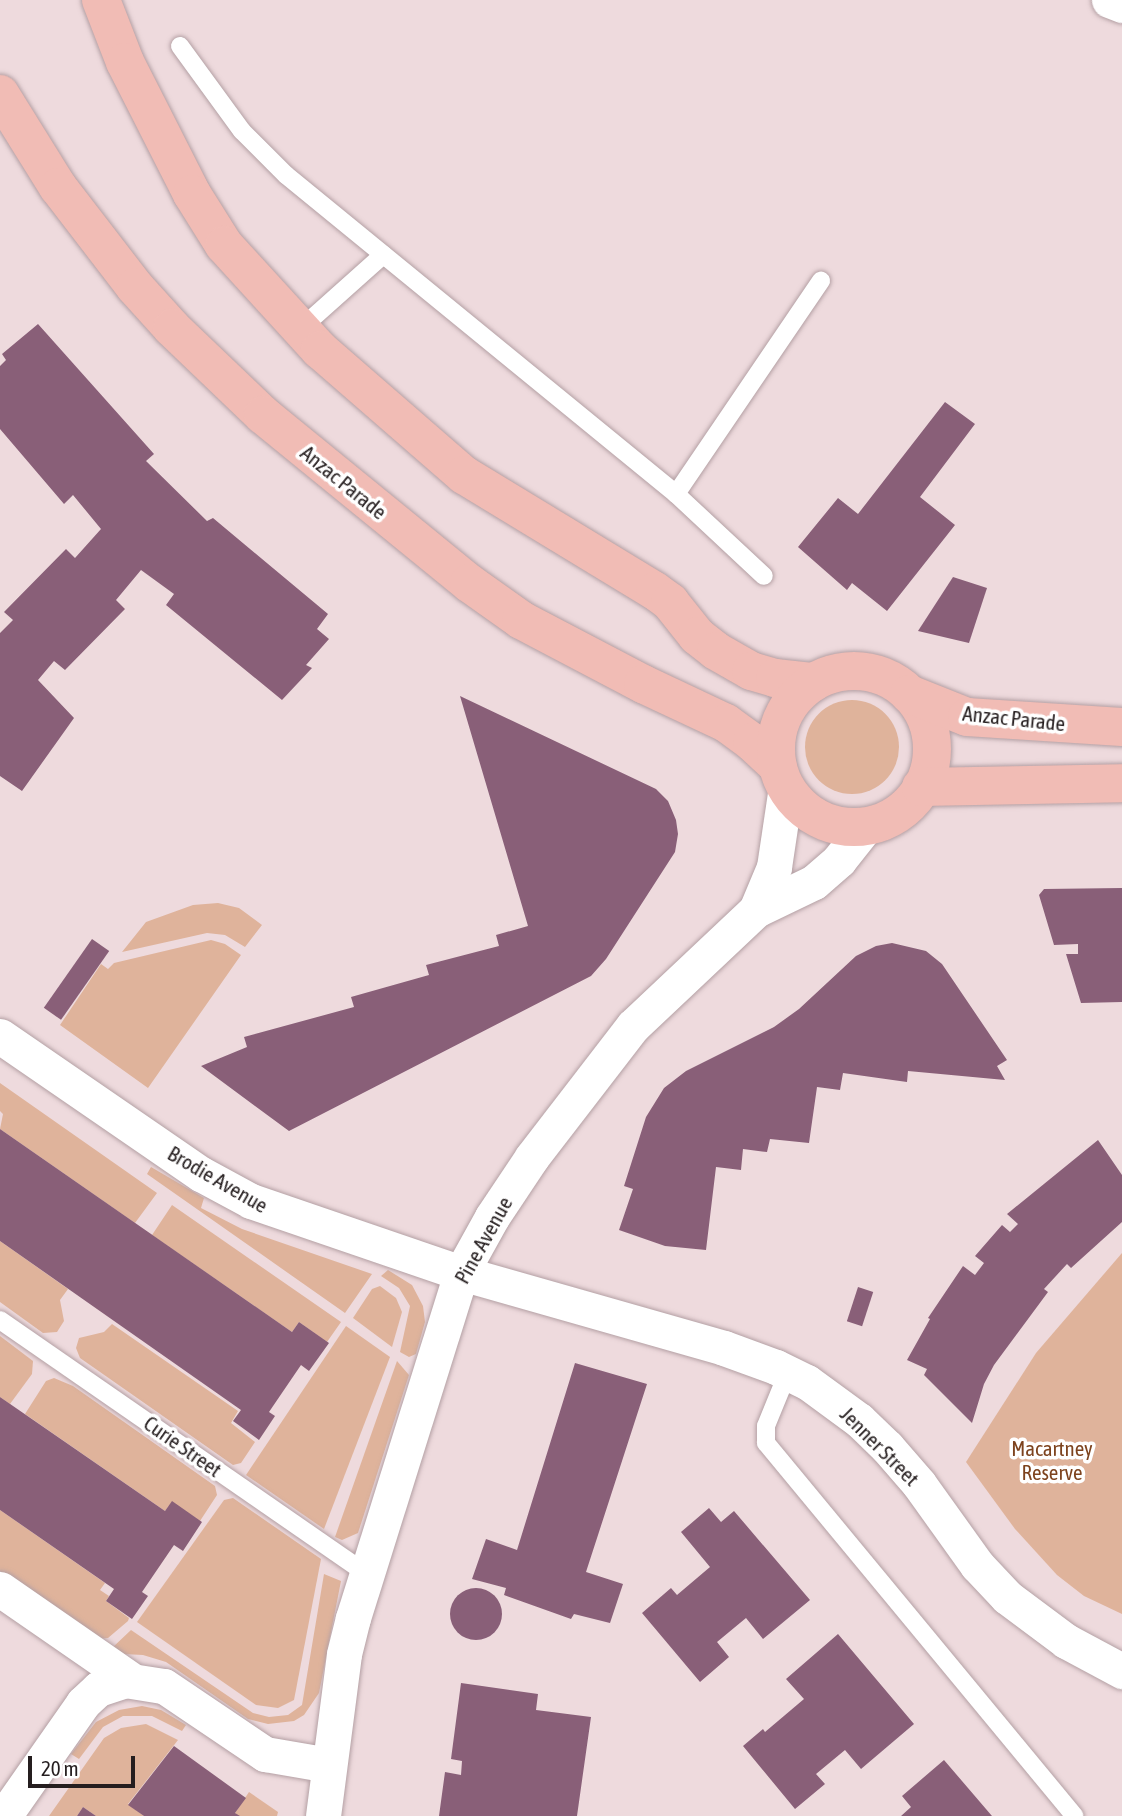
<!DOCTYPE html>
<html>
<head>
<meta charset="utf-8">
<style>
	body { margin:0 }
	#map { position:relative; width:1122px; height:1816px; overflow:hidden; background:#eedadd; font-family:"Asap Condensed",sans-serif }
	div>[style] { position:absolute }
	.green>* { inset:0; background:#dfb39b }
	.round { border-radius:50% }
	.building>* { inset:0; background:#895f78; transform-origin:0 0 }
	.roads { filter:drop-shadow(0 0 2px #b4a0a4) drop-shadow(0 0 2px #b4a0a4) }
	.service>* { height:18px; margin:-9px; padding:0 9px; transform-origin:9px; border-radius:9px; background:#fff }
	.minor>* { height:35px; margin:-17.5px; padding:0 17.5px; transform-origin:17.5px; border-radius:17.5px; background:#fff }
	.primary>* { height:38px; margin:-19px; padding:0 19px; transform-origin:19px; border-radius:19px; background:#f1bcb5 }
	.primary>.ring { margin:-19px; padding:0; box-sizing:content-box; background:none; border:38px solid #f1bcb5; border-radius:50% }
	span { translate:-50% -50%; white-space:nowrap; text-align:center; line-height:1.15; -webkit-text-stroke:7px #fff; paint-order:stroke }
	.street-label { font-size:21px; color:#251e1f }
	.park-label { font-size:21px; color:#7d431e }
	.scale { position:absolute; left:28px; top:1756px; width:107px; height:32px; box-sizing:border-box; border:4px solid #251e1f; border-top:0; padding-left:9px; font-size:21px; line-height:24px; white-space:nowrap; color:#251e1f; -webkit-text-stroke:5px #fff; paint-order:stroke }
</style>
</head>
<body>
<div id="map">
	<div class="green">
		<i class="round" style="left:805px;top:700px;width:94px;height:94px"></i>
		<i style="clip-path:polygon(218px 903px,239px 908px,262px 925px,245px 947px,225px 935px,207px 933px,122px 952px,146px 922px,193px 905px)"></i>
		<i style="clip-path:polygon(211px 940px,225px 944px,241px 955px,148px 1088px,60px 1025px,101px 964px,108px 969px,114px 963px)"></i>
		<i style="clip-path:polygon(0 1083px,157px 1193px,135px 1223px,0 1129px,3px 1114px,0 1111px)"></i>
		<i style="clip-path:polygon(151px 1167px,204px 1198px,201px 1208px,242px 1229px,372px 1274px,345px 1313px,147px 1174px)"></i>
		<i style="clip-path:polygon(172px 1205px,341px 1322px,327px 1342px,299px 1322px,292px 1332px,152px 1235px)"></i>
		<i style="clip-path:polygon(0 1241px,68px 1289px,60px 1300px,64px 1321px,57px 1332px,43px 1333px,0 1302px)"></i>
		<i style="clip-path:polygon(1122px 1253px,1122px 1614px,1084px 1596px,1057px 1575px,1015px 1529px,966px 1462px,1036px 1353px)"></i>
		<i style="clip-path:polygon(388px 1270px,412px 1285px,423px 1306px,425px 1322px,416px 1354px,409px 1357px,400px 1352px,410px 1306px,399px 1288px,381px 1276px)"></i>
		<i style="clip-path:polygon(380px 1286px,396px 1298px,402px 1312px,392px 1347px,353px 1318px,372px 1289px)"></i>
		<i style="clip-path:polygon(112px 1324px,238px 1411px,231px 1423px,255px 1442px,241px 1463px,233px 1465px,80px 1358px,76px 1348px,79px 1338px,104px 1332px)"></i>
		<i style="clip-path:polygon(346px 1326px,390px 1357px,324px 1529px,246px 1475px)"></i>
		<i style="clip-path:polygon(0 1336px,33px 1361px,32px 1374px,10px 1404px,0 1397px)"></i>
		<i style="clip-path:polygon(397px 1361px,409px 1375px,358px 1533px,342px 1540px,335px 1537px)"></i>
		<i style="clip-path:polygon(54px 1378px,73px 1386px,215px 1486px,217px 1495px,200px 1521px,172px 1502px,165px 1511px,25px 1414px,46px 1381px)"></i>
		<i style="clip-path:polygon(233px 1498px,321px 1559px,294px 1700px,278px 1708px,256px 1705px,137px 1622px,224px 1500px)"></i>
		<i style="clip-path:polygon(0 1510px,105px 1583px,100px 1590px,109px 1596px,106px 1601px,129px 1618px,128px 1621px,108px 1638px,97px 1639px,0 1571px)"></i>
		<i style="clip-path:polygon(324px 1574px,341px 1581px,319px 1693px,304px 1715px,294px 1721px,268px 1724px,248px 1719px,166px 1662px,143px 1655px,123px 1654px,112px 1648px,131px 1630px,253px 1713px,269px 1717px,288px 1715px,302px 1705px)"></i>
		<i style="clip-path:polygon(142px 1706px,161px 1710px,186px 1725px,182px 1731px,152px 1716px,123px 1716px,103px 1727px,79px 1759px,71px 1754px,96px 1722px,119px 1710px)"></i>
		<i style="clip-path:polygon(146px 1724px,178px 1740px,128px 1804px,144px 1816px,96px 1816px,83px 1807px,77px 1816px,49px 1816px,104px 1738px,121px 1728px)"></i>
		<i style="clip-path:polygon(249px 1792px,278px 1812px,277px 1816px,238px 1816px,235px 1813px)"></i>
	</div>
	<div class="building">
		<i style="clip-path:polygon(38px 324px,154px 454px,146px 461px,207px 521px,213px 518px,328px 614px,317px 629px,329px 639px,306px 665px,312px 668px,282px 700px,166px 605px,174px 594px,141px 570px,116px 600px,125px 609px,65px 670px,54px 661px,38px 680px,74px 718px,22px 791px,0 776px,0 633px,13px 620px,4px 612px,66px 549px,75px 558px,101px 529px,73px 495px,64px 504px,0 429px,0 366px,6px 360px,2px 354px)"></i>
		<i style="clip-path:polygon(945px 402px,975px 424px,920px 497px,955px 525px,887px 611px,852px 583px,847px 590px,798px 547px,838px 498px,858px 514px)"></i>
		<i style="clip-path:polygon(953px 577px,987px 588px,969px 643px,918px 631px)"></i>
		<i style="clip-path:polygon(460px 696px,656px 789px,668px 801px,676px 820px,678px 834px,675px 852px,606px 959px,591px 976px,289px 1131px,201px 1066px,247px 1047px,244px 1037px,354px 1007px,351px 997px,429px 975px,426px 965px,499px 946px,496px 935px,528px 926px)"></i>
		<i style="clip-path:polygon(1122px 888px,1122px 1002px,1081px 1003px,1066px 954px,1078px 954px,1078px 944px,1054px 945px,1039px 895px,1044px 889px)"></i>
		<i style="left:92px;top:939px;width:21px;height:84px;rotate:35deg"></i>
		<i style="clip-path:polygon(892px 943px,926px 951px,942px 964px,1007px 1060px,997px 1066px,1005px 1080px,908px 1071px,907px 1082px,843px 1073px,840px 1090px,817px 1087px,809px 1143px,770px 1139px,767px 1152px,743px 1149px,741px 1170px,716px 1167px,706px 1250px,665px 1246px,619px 1230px,633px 1189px,624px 1186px,646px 1117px,664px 1088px,686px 1071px,774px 1027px,799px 1009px,856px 956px,876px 946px)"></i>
		<i style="clip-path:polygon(0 1129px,292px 1332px,299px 1322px,329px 1343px,309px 1371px,301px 1365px,269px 1412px,275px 1416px,259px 1440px,233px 1421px,241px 1410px,0 1241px)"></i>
		<i style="clip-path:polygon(1098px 1140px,1122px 1175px,1122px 1222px,1071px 1268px,1067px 1264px,1044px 1289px,1048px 1292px,994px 1365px,984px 1384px,972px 1423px,924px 1375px,927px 1369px,907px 1360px,930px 1319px,928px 1318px,963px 1266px,975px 1275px,984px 1263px,975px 1256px,1002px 1225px,1010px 1232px,1018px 1224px,1007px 1214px)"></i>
		<i style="left:858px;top:1287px;width:16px;height:36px;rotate:18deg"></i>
		<i style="clip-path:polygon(575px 1363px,647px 1384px,586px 1572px,623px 1584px,610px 1623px,574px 1614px,571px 1619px,504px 1595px,506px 1588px,472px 1579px,486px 1539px,517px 1550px)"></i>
		<i style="clip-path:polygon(0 1397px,165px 1511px,172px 1501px,202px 1522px,183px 1551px,174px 1545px,142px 1592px,148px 1596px,132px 1619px,106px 1601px,114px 1589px,0 1510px)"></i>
		<i style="clip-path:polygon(709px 1508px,721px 1522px,734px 1511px,810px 1600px,763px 1639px,746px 1618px,717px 1642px,729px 1657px,700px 1682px,642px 1613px,671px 1588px,677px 1595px,710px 1567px,681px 1532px)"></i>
		<i class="round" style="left:450px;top:1588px;width:52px;height:52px"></i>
		<i style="clip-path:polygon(838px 1634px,914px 1724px,861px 1769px,845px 1750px,816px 1774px,825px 1784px,795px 1809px,743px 1746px,763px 1729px,765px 1732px,804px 1699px,786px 1679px)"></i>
		<i style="clip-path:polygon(461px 1683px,538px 1694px,536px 1710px,591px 1717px,577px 1816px,439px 1816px,445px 1772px,461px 1775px,462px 1761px,451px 1759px)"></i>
		<i style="clip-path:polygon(174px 1746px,246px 1798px,235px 1813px,240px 1816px,144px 1816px,128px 1805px)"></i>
		<i style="clip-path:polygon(944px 1760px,992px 1816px,901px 1816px,911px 1807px,902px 1796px)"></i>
		<i style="clip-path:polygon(83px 1807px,96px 1816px,77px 1816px)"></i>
	</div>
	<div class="roads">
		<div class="service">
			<i style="left:180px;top:46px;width:105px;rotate:53.9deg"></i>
			<i style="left:242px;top:131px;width:62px;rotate:45deg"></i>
			<i style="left:286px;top:175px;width:504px;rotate:39.28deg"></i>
			<i style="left:676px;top:494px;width:120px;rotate:43deg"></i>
			<i style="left:299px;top:330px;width:113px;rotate:-41.8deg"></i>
			<i style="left:676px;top:494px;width:258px;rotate:-55.8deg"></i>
			<i style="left:0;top:1320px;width:445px;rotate:34.7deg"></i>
			<i style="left:788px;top:1372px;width:58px;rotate:112.2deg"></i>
			<i style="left:766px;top:1426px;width:17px;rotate:90deg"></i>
			<i style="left:766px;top:1443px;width:484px;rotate:50.4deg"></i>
		</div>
		<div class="minor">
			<i style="left:1109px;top:0;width:14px;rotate:21deg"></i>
			<i style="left:756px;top:910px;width:64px;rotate:-25.8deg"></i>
			<i style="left:814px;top:882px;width:33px;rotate:-41deg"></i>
			<i style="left:839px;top:860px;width:43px;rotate:-51.5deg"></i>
			<i style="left:0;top:1036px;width:244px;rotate:34.5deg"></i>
			<i style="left:201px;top:1174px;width:57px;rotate:28.4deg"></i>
			<i style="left:251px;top:1201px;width:222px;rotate:18.9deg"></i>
			<i style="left:461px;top:1273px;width:273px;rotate:15.9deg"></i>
			<i style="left:724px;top:1348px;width:55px;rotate:20.1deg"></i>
			<i style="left:776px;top:1367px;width:34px;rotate:26deg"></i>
			<i style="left:807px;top:1382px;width:64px;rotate:36.2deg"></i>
			<i style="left:859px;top:1420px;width:39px;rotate:44deg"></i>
			<i style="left:887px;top:1447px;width:49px;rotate:49.1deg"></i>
			<i style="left:919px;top:1484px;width:100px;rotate:54.4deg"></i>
			<i style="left:977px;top:1565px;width:44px;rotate:46.8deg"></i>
			<i style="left:1007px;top:1597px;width:74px;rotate:36.7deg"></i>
			<i style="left:1066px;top:1641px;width:64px;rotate:28.2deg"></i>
			<i style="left:0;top:1589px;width:158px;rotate:34.7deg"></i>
			<i style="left:4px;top:1816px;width:138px;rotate:-55deg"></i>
			<i style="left:83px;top:1703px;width:21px;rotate:-43deg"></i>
			<i style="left:98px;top:1689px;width:28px;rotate:-18deg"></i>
			<i style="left:125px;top:1680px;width:39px;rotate:9deg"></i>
			<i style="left:164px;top:1686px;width:122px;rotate:34deg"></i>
			<i style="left:265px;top:1754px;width:65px;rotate:9.8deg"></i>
			<i style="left:323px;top:1816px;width:163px;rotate:-82.6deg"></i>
			<i style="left:344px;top:1654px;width:37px;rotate:-76deg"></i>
			<i style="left:353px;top:1618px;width:362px;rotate:-72.6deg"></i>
			<i style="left:461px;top:1273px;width:64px;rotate:-61deg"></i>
			<i style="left:492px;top:1217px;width:72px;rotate:-56.3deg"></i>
			<i style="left:532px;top:1157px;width:165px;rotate:-52.4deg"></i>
			<i style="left:633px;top:1026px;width:169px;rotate:-43.3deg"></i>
			<i style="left:756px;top:910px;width:47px;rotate:-67.3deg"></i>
			<i style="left:774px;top:867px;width:81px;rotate:-81.5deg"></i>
		</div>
		<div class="primary">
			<i style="left:101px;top:0;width:66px;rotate:68.8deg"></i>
			<i style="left:125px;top:62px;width:148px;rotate:63.1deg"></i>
			<i style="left:192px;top:194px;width:60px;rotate:57.9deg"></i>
			<i style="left:224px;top:245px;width:142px;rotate:47.6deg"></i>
			<i style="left:320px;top:350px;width:191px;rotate:41deg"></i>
			<i style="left:464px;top:475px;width:223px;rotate:31.3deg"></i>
			<i style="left:655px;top:591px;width:19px;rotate:36deg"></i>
			<i style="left:670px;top:602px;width:43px;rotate:51.5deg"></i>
			<i style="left:697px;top:636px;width:24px;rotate:38deg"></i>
			<i style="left:716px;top:651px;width:40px;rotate:29.7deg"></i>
			<i style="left:751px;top:671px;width:25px;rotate:16deg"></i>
			<i style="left:775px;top:678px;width:39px;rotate:6deg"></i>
			<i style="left:0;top:94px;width:110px;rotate:58.1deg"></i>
			<i style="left:58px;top:187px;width:126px;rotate:52.4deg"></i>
			<i style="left:135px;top:287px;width:55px;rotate:47.9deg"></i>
			<i style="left:172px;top:328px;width:126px;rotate:43.7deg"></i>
			<i style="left:263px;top:415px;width:266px;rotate:39.2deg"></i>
			<i style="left:469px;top:583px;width:64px;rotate:35.4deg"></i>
			<i style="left:521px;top:620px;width:138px;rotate:27.7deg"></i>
			<i style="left:643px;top:684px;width:92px;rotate:25.2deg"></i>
			<i style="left:726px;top:723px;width:32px;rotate:36deg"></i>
			<i style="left:752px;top:742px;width:35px;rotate:43deg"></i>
			<i class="ring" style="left:776px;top:671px;width:118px;height:118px"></i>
			<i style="left:909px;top:694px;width:62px;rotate:21.6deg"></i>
			<i style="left:967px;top:717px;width:155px;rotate:3.7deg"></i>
			<i style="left:921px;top:787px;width:201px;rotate:-1.1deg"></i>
		</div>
	</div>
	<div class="street-label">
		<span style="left:344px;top:482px;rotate:39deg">Anzac Parade</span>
		<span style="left:1014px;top:718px;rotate:6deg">Anzac Parade</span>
		<span style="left:218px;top:1179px;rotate:30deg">Brodie Avenue</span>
		<span style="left:483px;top:1240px;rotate:-61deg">Pine Avenue</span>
		<span style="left:183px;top:1446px;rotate:35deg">Curie Street</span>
		<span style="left:880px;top:1446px;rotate:45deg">Jenner Street</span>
	</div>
	<div class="park-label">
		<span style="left:1052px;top:1460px">Macartney<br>Reserve</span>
	</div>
	<div class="scale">20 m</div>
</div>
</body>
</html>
